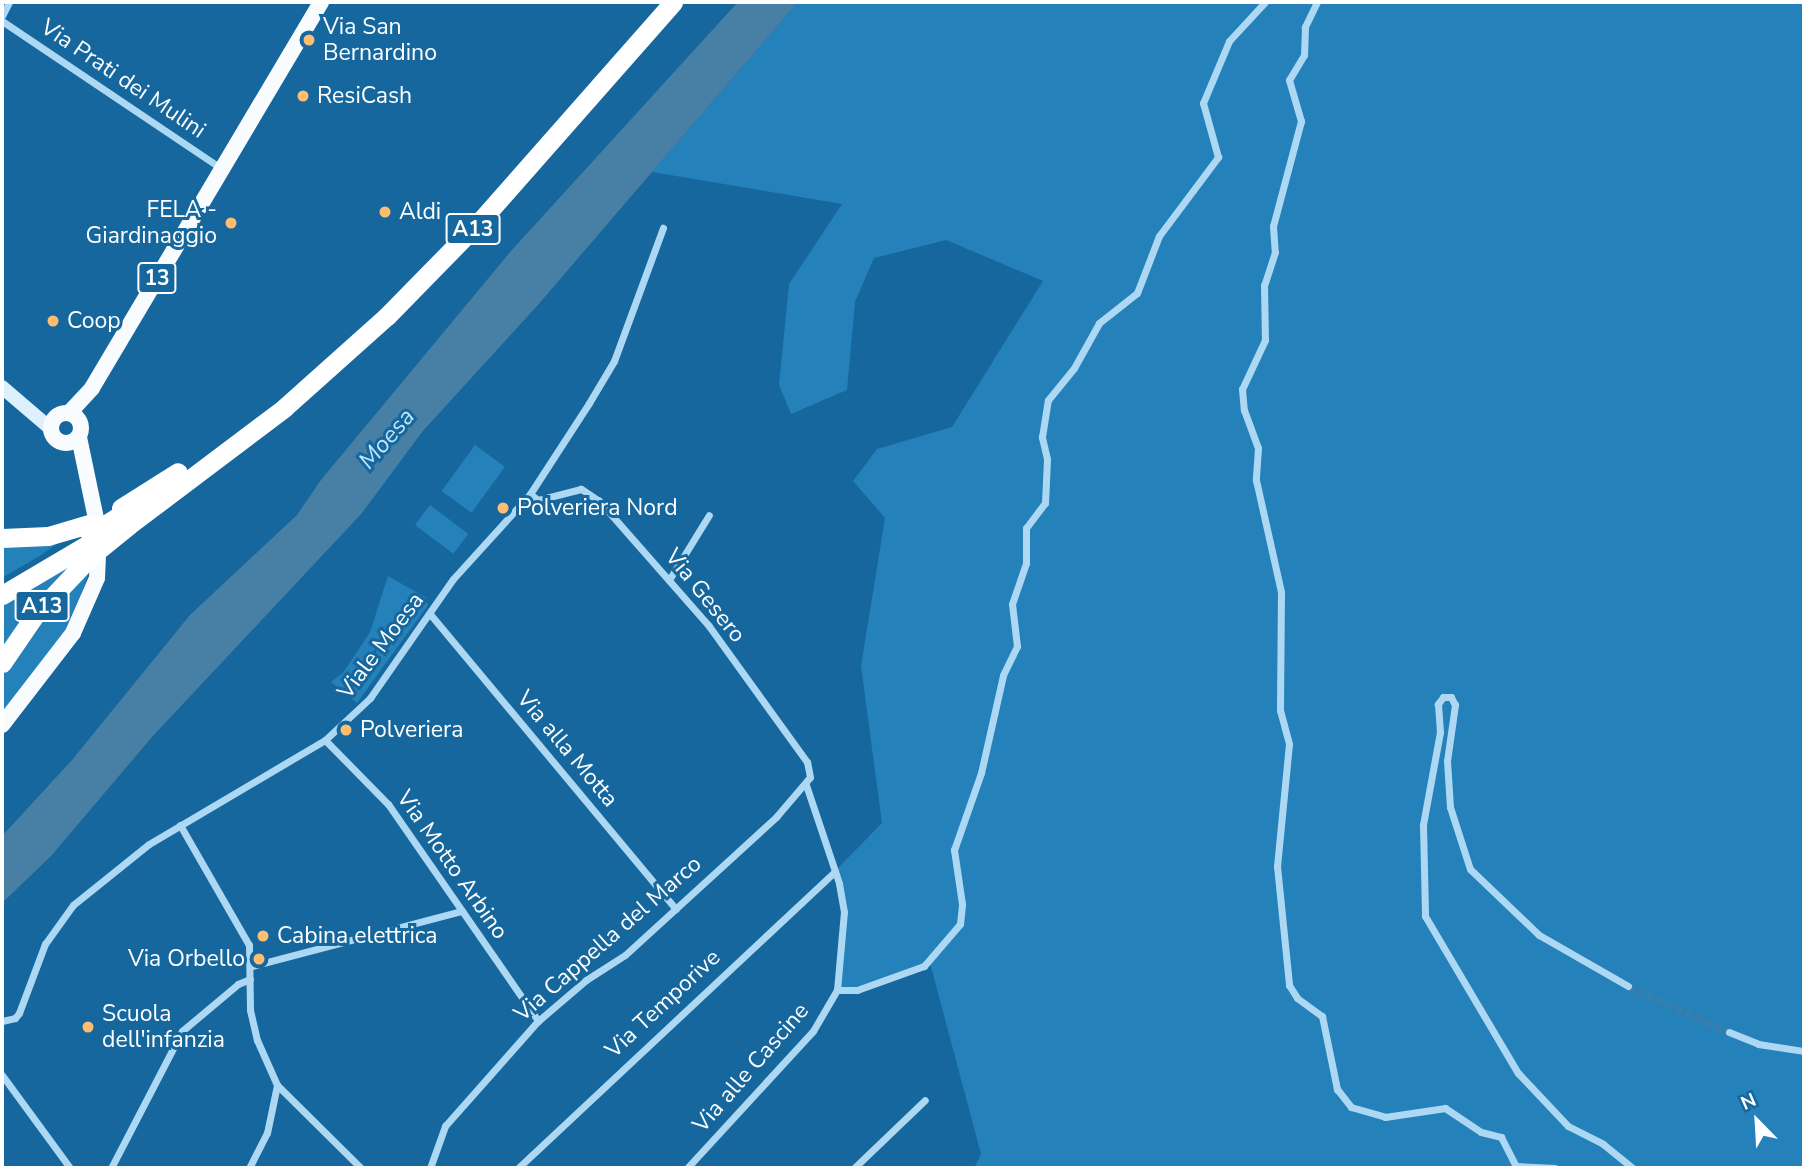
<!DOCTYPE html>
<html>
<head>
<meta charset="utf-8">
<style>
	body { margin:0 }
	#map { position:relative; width:1806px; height:1170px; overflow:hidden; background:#15679d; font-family:"Nunito Sans",sans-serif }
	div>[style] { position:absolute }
	.green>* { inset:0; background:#2581ba; transform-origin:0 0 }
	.water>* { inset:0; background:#4880a5 }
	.street-tunnel>* { height:7px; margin-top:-3.5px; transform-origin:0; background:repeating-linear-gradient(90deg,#387eac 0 7px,transparent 0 10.5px) }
	.street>* { height:7px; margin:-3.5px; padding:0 3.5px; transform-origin:3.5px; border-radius:3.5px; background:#add8f3 }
	.secondary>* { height:14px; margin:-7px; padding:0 7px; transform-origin:7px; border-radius:7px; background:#dcf0fd }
	.primary>* { height:16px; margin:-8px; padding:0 8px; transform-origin:8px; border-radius:8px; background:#f9fcff }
	.primary>.ring { margin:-8px; padding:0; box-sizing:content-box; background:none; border:16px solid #f9fcff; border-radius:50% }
	.highway>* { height:19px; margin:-9.5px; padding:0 9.5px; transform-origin:9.5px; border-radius:9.5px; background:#fff }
	.highway-bridge>* { height:19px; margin:-9.5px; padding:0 9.5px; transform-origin:9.5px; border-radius:9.5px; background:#fff }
	.dots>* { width:19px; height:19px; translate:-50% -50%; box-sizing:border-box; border:4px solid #15679d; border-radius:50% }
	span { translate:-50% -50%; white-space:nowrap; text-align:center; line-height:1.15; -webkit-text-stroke:6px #15679d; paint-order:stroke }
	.shield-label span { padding:2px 5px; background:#15679d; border:2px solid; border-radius:5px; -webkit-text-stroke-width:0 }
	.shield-label { font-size:21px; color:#fff; font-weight:700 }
	.poi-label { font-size:23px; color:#fff }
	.left { translate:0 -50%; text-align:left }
	.right { translate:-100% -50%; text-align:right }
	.street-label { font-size:23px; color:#fff }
	.water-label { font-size:24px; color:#c0e4fa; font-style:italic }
	.frame { position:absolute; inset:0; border:4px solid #fff; pointer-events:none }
	.north { position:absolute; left:1722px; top:1086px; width:70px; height:70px; -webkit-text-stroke:5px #15679d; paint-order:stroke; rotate:336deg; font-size:19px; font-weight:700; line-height:28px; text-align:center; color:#fff }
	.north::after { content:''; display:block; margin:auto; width:24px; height:32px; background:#fff; clip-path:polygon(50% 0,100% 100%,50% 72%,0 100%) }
</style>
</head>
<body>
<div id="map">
	<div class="green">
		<i style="clip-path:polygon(798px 2px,1804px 2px,1804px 1168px,974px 1168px,981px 1154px,930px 963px,868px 986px,837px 990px,844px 912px,835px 871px,882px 823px,861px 666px,885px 518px,853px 481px,877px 449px,952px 427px,1043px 281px,946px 240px,874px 258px,855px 302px,847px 390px,791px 414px,779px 385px,789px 284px,842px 204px,652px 172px)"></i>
		<i style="left:475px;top:445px;width:37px;height:57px;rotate:36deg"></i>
		<i style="left:430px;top:505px;width:48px;height:25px;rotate:37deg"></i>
		<i style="clip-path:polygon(61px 541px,41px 555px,2px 578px,2px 542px)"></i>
		<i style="clip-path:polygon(83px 556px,2px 655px,2px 603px)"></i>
		<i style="clip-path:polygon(92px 564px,70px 624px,2px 714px,2px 677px,15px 653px)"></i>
		<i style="clip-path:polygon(388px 576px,425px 597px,428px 605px,357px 703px,331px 682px,343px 673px,370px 632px)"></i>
	</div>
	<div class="water">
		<i style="clip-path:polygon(738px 2px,798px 2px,537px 306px,422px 432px,362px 513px,152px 737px,51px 856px,2px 903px,2px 836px,72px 760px,190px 615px,297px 515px,321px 480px,511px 251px)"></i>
	</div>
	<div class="street-tunnel">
		<i style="left:1628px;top:986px;width:111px;rotate:24.5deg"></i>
	</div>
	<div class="street">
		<i style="left:1317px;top:2px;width:28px;rotate:116deg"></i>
		<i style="left:1305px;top:27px;width:28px;rotate:92deg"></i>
		<i style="left:1304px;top:55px;width:29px;rotate:121deg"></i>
		<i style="left:1289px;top:80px;width:43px;rotate:73.7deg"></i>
		<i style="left:1301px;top:121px;width:109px;rotate:104.9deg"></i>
		<i style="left:1273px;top:226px;width:26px;rotate:86deg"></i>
		<i style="left:1275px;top:252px;width:35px;rotate:108deg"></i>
		<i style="left:1264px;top:285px;width:55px;rotate:89deg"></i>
		<i style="left:1265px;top:340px;width:54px;rotate:115.1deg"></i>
		<i style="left:1242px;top:389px;width:21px;rotate:85deg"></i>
		<i style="left:1244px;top:410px;width:40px;rotate:69.8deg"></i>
		<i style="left:1258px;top:448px;width:32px;rotate:94deg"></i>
		<i style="left:1256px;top:480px;width:115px;rotate:77.4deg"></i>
		<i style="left:1281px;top:592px;width:118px;rotate:90.5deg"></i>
		<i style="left:1280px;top:710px;width:35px;rotate:75deg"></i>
		<i style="left:1289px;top:744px;width:123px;rotate:95.6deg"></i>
		<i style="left:1277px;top:866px;width:120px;rotate:84.2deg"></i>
		<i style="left:1289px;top:985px;width:15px;rotate:58deg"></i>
		<i style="left:1297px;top:998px;width:31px;rotate:36deg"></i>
		<i style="left:1322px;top:1016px;width:75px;rotate:78.4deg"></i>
		<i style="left:1337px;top:1089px;width:23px;rotate:52deg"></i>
		<i style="left:1351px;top:1107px;width:35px;rotate:16deg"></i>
		<i style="left:1385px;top:1117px;width:61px;rotate:-8.5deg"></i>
		<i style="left:1445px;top:1108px;width:43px;rotate:33.7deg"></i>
		<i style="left:1481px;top:1132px;width:21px;rotate:14deg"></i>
		<i style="left:1501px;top:1137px;width:33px;rotate:63deg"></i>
		<i style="left:1516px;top:1166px;width:39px;rotate:3deg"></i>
		<i style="left:2px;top:16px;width:16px;rotate:-63deg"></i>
		<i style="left:2px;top:21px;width:265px;rotate:33.9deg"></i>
		<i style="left:669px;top:580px;width:76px;rotate:-58.4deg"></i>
		<i style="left:430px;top:614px;width:384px;rotate:50.2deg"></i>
		<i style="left:325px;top:740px;width:90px;rotate:45.5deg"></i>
		<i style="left:388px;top:804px;width:264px;rotate:55.3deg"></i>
		<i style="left:180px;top:825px;width:138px;rotate:60.1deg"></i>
		<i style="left:249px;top:945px;width:65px;rotate:89.1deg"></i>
		<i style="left:250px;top:1010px;width:31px;rotate:77deg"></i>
		<i style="left:257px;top:1040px;width:49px;rotate:66deg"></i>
		<i style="left:277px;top:1085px;width:118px;rotate:44.7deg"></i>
		<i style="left:252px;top:966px;width:217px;rotate:-14.7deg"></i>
		<i style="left:1628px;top:986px;width:103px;rotate:-150.2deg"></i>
		<i style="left:1539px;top:935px;width:95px;rotate:-136.3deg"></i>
		<i style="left:1470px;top:869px;width:65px;rotate:-107.9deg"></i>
		<i style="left:1450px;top:807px;width:46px;rotate:-93.7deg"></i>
		<i style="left:1447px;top:761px;width:57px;rotate:-81.9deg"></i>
		<i style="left:1455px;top:705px;width:9px;rotate:-117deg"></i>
		<i style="left:1451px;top:697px;width:8px;rotate:180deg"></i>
		<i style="left:1443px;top:697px;width:9px;rotate:126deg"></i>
		<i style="left:1438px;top:704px;width:28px;rotate:86deg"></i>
		<i style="left:1440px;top:732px;width:95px;rotate:100.4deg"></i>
		<i style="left:1423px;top:825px;width:91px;rotate:88.7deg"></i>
		<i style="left:1425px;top:916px;width:182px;rotate:59.4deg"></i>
		<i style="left:1518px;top:1073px;width:73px;rotate:46.7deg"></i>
		<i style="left:1568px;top:1126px;width:39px;rotate:27deg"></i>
		<i style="left:1603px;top:1144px;width:38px;rotate:39deg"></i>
		<i style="left:837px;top:990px;width:20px"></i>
		<i style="left:857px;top:990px;width:71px;rotate:-19.7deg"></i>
		<i style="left:924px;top:966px;width:55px;rotate:-49.4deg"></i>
		<i style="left:960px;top:924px;width:20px;rotate:-84deg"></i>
		<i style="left:962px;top:904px;width:55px;rotate:-98.4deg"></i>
		<i style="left:954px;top:850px;width:82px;rotate:-70.7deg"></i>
		<i style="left:981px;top:773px;width:100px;rotate:-77.3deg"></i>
		<i style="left:1003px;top:675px;width:32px;rotate:-64deg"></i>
		<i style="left:1017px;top:646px;width:42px;rotate:-96.8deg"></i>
		<i style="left:1012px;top:604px;width:43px;rotate:-71.1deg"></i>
		<i style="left:1026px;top:563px;width:35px;rotate:-90deg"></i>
		<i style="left:1026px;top:528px;width:31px;rotate:-53deg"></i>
		<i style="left:1045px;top:503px;width:44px;rotate:-87.4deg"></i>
		<i style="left:1047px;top:459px;width:23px;rotate:-103deg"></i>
		<i style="left:1042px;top:437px;width:37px;rotate:-81deg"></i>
		<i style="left:1048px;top:400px;width:41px;rotate:-50.9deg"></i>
		<i style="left:1074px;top:368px;width:51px;rotate:-60.9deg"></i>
		<i style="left:1099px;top:323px;width:48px;rotate:-38.3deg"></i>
		<i style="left:1137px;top:293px;width:61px;rotate:-68.9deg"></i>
		<i style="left:1159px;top:236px;width:99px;rotate:-53.2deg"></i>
		<i style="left:1218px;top:157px;width:56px;rotate:-105.5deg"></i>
		<i style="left:1203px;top:103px;width:67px;rotate:-67.2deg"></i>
		<i style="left:1229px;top:41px;width:53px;rotate:-47.3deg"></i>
		<i style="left:2px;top:1021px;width:13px;rotate:-13deg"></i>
		<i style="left:15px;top:1018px;width:6px;rotate:-51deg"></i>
		<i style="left:19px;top:1013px;width:74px;rotate:-69.4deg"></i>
		<i style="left:45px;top:944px;width:48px;rotate:-54.3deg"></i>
		<i style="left:73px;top:905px;width:97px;rotate:-38.8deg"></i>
		<i style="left:149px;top:844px;width:204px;rotate:-30.6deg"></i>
		<i style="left:325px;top:740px;width:62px;rotate:-43deg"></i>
		<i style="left:370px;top:698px;width:145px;rotate:-55.1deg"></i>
		<i style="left:453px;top:579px;width:115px;rotate:-47.8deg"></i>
		<i style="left:530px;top:494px;width:108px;rotate:-57deg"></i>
		<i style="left:589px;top:403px;width:49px;rotate:-59.2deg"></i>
		<i style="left:614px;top:361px;width:142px;rotate:-69.8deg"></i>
		<i style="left:1729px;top:1032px;width:31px;rotate:22deg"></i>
		<i style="left:1758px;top:1044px;width:47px;rotate:8.7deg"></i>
		<i style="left:2px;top:1075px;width:115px;rotate:53.8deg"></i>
		<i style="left:111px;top:1168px;width:154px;rotate:-62.6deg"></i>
		<i style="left:182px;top:1031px;width:73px;rotate:-40deg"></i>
		<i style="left:238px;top:984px;width:13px;rotate:-23deg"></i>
		<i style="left:249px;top:1168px;width:39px;rotate:-63deg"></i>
		<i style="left:267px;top:1133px;width:49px;rotate:-78.2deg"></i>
		<i style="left:430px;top:1168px;width:45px;rotate:-70.3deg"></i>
		<i style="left:445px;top:1126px;width:140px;rotate:-48.5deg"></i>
		<i style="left:538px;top:1021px;width:63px;rotate:-40.5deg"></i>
		<i style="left:586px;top:980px;width:46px;rotate:-32.7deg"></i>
		<i style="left:625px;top:955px;width:205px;rotate:-42.4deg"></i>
		<i style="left:776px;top:817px;width:52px;rotate:-49.6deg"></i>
		<i style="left:810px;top:777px;width:15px;rotate:-101deg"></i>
		<i style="left:807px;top:762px;width:168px;rotate:-125.8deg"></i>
		<i style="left:709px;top:626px;width:167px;rotate:-131.3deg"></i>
		<i style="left:599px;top:501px;width:22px;rotate:-146deg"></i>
		<i style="left:581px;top:489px;width:44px;rotate:165.7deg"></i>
		<i style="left:538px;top:500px;width:10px;rotate:-143deg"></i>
		<i style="left:518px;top:1168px;width:434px;rotate:-43.1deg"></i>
		<i style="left:687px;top:1168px;width:186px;rotate:-47.4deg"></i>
		<i style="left:813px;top:1031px;width:48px;rotate:-59.7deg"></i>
		<i style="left:837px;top:990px;width:78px;rotate:-84.9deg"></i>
		<i style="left:844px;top:912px;width:29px;rotate:-100deg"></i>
		<i style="left:839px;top:883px;width:103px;rotate:-108.6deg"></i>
		<i style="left:854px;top:1168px;width:98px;rotate:-43.8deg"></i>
	</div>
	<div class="secondary">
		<i style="left:2px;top:387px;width:65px;rotate:40.6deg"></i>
	</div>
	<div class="primary">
		<i class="ring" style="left:51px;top:413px;width:14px;height:14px"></i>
		<i style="left:69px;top:413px;width:34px;rotate:-47deg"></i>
		<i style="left:92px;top:388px;width:449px;rotate:-59.3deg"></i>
		<i style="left:2px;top:725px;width:116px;rotate:-52.3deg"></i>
		<i style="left:73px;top:633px;width:60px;rotate:-66.4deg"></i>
		<i style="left:97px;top:578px;width:45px;rotate:-87.5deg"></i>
		<i style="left:99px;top:533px;width:98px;rotate:-101.8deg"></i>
	</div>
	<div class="highway">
		<i style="left:121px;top:508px;width:67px;rotate:-32.3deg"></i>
		<i style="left:129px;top:525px;width:194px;rotate:-37deg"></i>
		<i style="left:284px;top:408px;width:138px;rotate:-41.8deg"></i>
		<i style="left:387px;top:316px;width:136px;rotate:-45.6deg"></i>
		<i style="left:482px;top:219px;width:289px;rotate:-48.6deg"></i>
		<i style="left:2px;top:538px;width:46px;rotate:-2.5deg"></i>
		<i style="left:48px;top:536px;width:43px;rotate:-16.3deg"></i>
		<i style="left:2px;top:595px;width:102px;rotate:-30.6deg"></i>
		<i style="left:2px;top:663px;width:58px;rotate:-55.5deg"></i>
		<i style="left:35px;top:615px;width:81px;rotate:-46.5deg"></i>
	</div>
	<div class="highway-bridge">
		<i style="left:90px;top:534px;width:39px;rotate:-32deg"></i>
		<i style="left:91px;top:556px;width:49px;rotate:-39.2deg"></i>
	</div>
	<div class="dots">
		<i style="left:309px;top:40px;background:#ffbd6f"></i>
		<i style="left:303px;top:96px;background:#ffbd6f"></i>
		<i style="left:385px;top:212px;background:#ffbd6f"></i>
		<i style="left:231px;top:223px;background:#ffbd6f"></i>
		<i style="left:53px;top:321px;background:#ffbd6f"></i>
		<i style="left:503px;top:508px;background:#ffbd6f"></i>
		<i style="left:346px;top:730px;background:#ffbd6f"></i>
		<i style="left:263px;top:936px;background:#ffbd6f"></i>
		<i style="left:259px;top:959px;background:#ffbd6f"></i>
		<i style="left:88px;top:1027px;background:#ffbd6f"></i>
	</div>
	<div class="shield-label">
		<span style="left:473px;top:229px">A13</span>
		<span style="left:157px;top:278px">13</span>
		<span style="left:42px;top:606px">A13</span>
	</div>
	<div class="poi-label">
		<span class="left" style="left:323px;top:40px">Via San<br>Bernardino</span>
		<span class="left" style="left:317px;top:96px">ResiCash</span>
		<span class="right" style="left:217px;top:223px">FELA -<br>Giardinaggio</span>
		<span class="left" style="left:399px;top:212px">Aldi</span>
		<span class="left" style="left:67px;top:321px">Coop</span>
		<span class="left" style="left:517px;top:508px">Polveriera Nord</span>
		<span class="left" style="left:360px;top:730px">Polveriera</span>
		<span class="left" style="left:277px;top:936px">Cabina elettrica</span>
		<span class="right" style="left:245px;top:959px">Via Orbello</span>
		<span class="left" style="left:102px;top:1027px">Scuola<br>dell'infanzia</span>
	</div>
	<div class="street-label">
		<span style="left:123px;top:79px;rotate:34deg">Via Prati dei Mulini</span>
		<span style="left:705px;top:596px;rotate:51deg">Via Gesero</span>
		<span style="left:381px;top:646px;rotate:-53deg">Viale Moesa</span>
		<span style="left:567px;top:749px;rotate:50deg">Via alla Motta</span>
		<span style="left:452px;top:865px;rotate:55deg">Via Motto Arbino</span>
		<span style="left:608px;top:939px;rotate:-41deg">Via Cappella del Marco</span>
		<span style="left:663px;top:1004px;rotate:-43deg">Via Temporive</span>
		<span style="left:751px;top:1068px;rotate:-49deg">Via alle Cascine</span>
	</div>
	<div class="water-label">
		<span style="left:387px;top:439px;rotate:-49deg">Moesa</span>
	</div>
	<div class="frame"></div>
	<div class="north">N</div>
</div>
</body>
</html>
